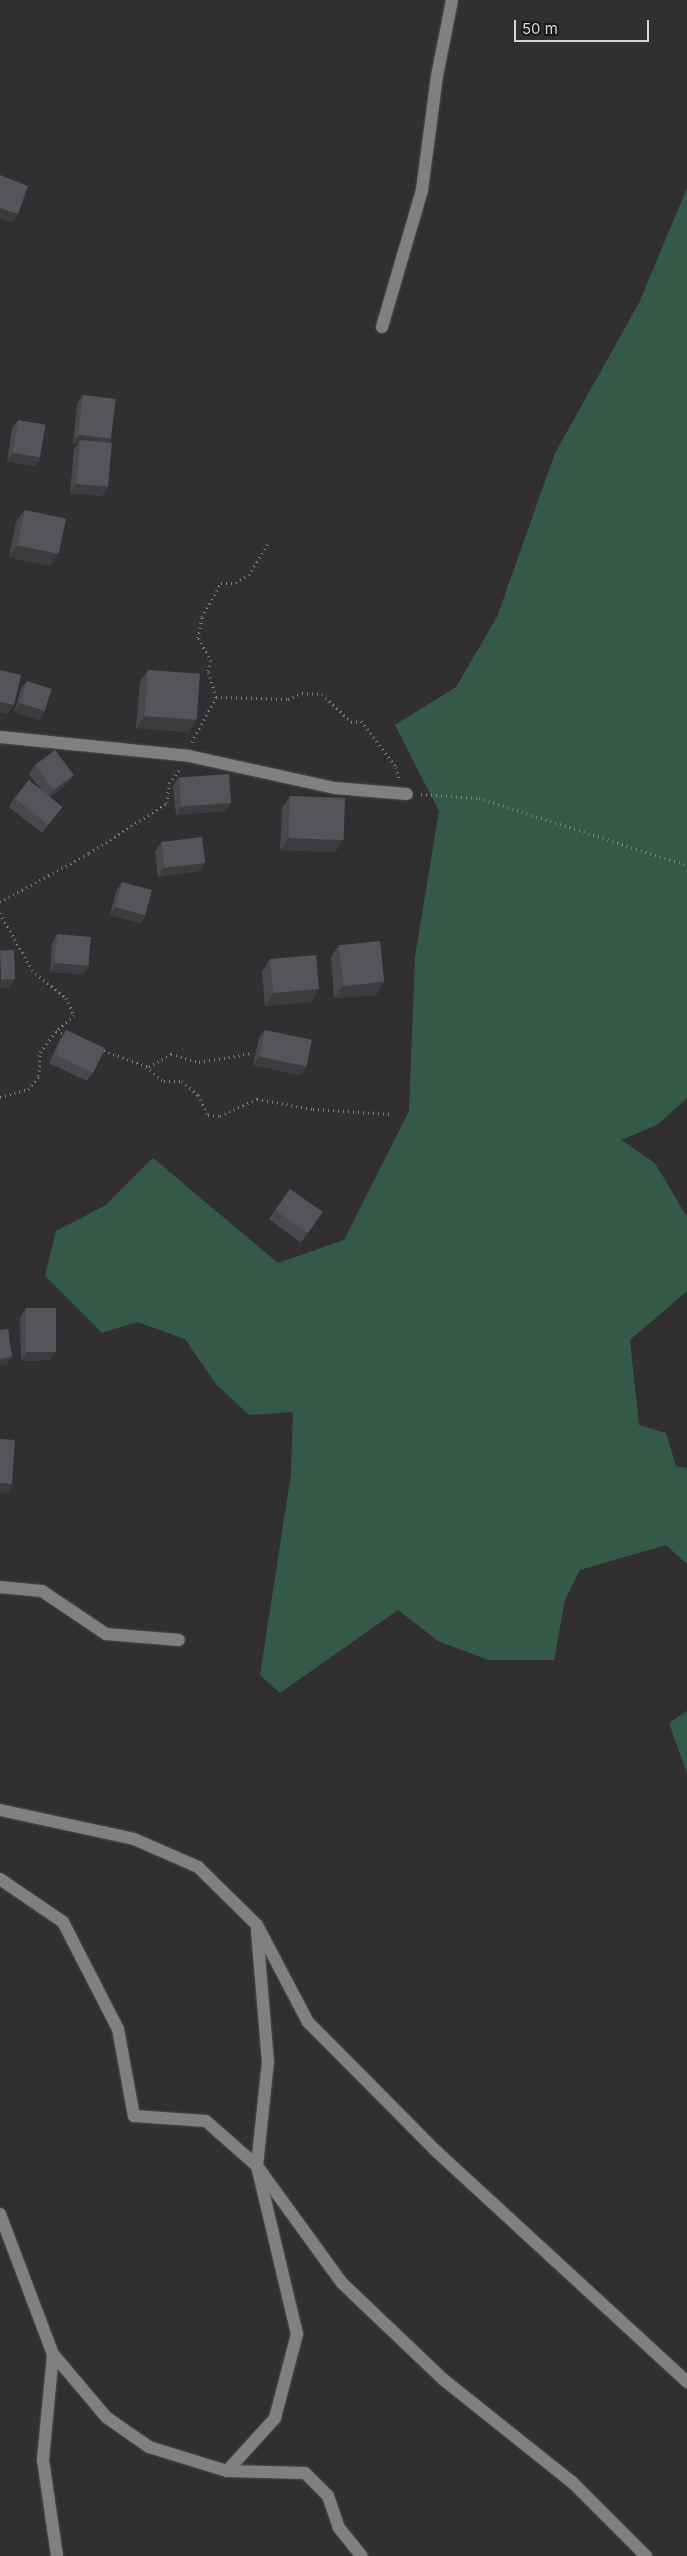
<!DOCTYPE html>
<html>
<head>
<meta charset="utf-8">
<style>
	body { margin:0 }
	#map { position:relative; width:687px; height:2556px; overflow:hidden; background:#322f33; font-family:Inter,sans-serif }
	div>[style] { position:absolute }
	.green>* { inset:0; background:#355949 }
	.path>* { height:3px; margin-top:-1.5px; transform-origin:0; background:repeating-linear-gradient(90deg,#838083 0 1px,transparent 0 5px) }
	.roads { filter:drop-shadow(0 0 1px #4f4c4f) drop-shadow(0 0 1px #4f4c4f) }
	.street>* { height:12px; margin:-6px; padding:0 6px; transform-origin:6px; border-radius:6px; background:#827f83 }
	.wall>* { inset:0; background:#49494d }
	.shaded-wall>* { inset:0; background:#3c3c3e }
	.building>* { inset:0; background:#555559; transform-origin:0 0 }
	span { translate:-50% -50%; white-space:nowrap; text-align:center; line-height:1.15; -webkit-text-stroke:4px #191819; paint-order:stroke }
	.scale { position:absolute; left:514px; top:20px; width:135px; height:22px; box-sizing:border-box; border:2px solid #d7d5d7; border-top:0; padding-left:6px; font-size:15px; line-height:18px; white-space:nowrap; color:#d7d5d7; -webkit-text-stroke:4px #191819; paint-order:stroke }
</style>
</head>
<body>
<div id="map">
	<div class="green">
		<i style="clip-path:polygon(687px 188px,687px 1098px,657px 1125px,621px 1140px,655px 1163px,687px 1217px,687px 1291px,630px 1340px,639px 1425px,666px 1433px,676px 1466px,687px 1468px,687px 1564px,666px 1545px,580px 1570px,565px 1600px,554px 1660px,488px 1660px,438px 1641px,398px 1610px,280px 1693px,260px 1675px,291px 1474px,293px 1412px,249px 1415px,216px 1384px,185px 1339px,137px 1322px,102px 1333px,45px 1276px,56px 1231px,106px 1205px,153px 1158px,278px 1263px,344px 1240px,409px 1111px,415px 957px,439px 811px,395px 725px,456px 687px,497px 617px,555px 453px,639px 303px)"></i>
		<i style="clip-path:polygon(687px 1711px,687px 1774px,669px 1723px)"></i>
	</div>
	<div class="path">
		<i style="left:216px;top:697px;width:27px;rotate:-107deg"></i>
		<i style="left:208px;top:671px;width:10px;rotate:-73deg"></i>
		<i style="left:211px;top:661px;width:26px;rotate:-119deg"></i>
		<i style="left:198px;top:638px;width:21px;rotate:-79deg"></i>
		<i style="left:202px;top:617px;width:39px;rotate:-61deg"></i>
		<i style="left:221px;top:583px;width:15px"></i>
		<i style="left:236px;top:583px;width:15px;rotate:-32deg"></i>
		<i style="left:249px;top:575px;width:39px;rotate:-59deg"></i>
		<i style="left:192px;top:742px;width:51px;rotate:-61.9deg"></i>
		<i style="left:216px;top:697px;width:72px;rotate:1.6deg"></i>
		<i style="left:288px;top:699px;width:15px;rotate:-23deg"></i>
		<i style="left:302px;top:693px;width:20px;rotate:3deg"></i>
		<i style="left:322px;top:694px;width:40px;rotate:44deg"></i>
		<i style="left:351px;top:722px;width:10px;rotate:-6deg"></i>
		<i style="left:361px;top:721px;width:58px;rotate:52.7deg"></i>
		<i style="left:396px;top:767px;width:12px;rotate:76deg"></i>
		<i style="left:421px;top:794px;width:58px;rotate:3.9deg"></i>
		<i style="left:479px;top:798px;width:219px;rotate:17.9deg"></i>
		<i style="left:0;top:902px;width:102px;rotate:-28.8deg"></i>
		<i style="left:89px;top:853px;width:93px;rotate:-32.7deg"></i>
		<i style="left:167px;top:803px;width:20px;rotate:-84deg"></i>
		<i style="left:169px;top:783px;width:18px;rotate:-52deg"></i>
		<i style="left:0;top:913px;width:65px;rotate:60.7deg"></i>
		<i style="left:32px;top:970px;width:44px;rotate:39.5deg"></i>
		<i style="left:66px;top:998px;width:19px;rotate:65deg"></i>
		<i style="left:74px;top:1015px;width:24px;rotate:138deg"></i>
		<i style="left:99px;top:1049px;width:53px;rotate:19.8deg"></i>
		<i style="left:149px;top:1067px;width:26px;rotate:-31deg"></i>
		<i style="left:171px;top:1054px;width:29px;rotate:16deg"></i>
		<i style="left:199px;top:1062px;width:55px;rotate:-9.5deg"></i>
		<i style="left:146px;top:1067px;width:23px;rotate:38deg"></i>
		<i style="left:164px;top:1081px;width:18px"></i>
		<i style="left:182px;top:1081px;width:21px;rotate:41deg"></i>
		<i style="left:198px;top:1095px;width:22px;rotate:63deg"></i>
		<i style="left:208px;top:1115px;width:12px;rotate:5deg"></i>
		<i style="left:220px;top:1116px;width:41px;rotate:-24.7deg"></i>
		<i style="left:257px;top:1099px;width:57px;rotate:10.1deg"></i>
		<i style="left:313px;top:1109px;width:78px;rotate:3.7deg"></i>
		<i style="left:0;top:1097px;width:29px;rotate:-16deg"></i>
		<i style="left:28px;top:1089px;width:17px;rotate:-50deg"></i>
		<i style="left:39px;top:1076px;width:24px;rotate:-88deg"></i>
		<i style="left:40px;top:1052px;width:26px;rotate:-53deg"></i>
		<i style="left:56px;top:1031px;width:11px;rotate:22deg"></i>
	</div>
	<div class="roads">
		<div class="street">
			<i style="left:382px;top:327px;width:143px;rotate:-73.7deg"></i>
			<i style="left:422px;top:190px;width:115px;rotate:-82.5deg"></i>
			<i style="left:437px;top:76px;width:77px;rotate:-78.8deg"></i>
			<i style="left:0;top:737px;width:190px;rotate:5.7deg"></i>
			<i style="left:189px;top:756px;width:149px;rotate:12.4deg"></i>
			<i style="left:335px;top:788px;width:72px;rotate:4.8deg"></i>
			<i style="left:0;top:1587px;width:42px;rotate:5.4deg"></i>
			<i style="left:42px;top:1591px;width:77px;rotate:33.9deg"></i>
			<i style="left:106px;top:1634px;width:73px;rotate:4.7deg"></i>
			<i style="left:0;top:1810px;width:137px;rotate:12.2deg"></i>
			<i style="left:134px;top:1839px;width:70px;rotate:23.6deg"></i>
			<i style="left:198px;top:1867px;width:83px;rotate:44.5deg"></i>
			<i style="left:257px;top:1925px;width:110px;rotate:62.3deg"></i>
			<i style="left:308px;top:2022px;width:183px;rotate:45.2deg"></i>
			<i style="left:437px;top:2152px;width:340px;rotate:42.6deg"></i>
			<i style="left:0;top:1879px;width:76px;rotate:34.3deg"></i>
			<i style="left:63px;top:1922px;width:120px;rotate:62.8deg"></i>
			<i style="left:118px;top:2029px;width:88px;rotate:79.6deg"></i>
			<i style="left:134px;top:2116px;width:72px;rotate:4deg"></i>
			<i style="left:206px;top:2121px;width:68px;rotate:41.4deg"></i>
			<i style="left:257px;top:2166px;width:145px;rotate:54deg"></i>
			<i style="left:342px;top:2283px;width:141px;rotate:43.6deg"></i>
			<i style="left:444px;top:2380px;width:164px;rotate:38.6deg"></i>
			<i style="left:572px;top:2482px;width:105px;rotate:45deg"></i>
			<i style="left:0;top:2214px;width:150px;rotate:69.3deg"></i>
			<i style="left:53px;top:2354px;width:106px;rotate:95.4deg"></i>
			<i style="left:43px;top:2460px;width:97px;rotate:81.7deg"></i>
			<i style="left:53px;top:2354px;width:82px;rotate:49.9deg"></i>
			<i style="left:106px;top:2417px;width:52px;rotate:34.9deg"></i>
			<i style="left:149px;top:2447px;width:82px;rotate:17.1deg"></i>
			<i style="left:227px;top:2471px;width:78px;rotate:1.5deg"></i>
			<i style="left:305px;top:2473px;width:33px;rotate:45deg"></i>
			<i style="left:328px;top:2496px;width:34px;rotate:71deg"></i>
			<i style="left:339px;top:2528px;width:36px;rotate:51deg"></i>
			<i style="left:227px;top:2471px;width:72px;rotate:-47.8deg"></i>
			<i style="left:275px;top:2418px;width:87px;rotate:-75.3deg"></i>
			<i style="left:297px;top:2334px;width:173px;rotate:-103.4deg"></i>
			<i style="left:257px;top:2166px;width:105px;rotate:-84deg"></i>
			<i style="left:268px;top:2062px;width:132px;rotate:-94.8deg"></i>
		</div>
	</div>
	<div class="wall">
		<i style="clip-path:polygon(83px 395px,109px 443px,102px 496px,70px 493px,74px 449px,78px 444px,73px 443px,77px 404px)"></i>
		<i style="clip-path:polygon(18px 420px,35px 466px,7px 461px,12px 428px)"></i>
		<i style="clip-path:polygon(25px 510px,50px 566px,9px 557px,16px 522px)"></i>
		<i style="clip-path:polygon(148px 670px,196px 720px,188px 732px,136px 728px,140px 682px)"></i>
		<i style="clip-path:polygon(27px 681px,45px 711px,39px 720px,14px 712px,21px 689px)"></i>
		<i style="clip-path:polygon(35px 765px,74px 775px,68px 783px,50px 797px,62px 807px,42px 833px,9px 807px,14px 798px,43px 792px,29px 774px)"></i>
		<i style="clip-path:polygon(179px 777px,225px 811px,176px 815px,173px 786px)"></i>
		<i style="clip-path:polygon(290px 796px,343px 840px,335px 852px,280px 850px,282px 808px)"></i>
		<i style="clip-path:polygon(161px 843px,205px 863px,199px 871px,158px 877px,155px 851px)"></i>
		<i style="clip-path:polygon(122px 882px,141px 923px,110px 915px,116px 891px)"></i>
		<i style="clip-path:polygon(57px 934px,89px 966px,83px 974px,50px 972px,52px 943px)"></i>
		<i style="clip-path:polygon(339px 945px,384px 982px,376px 995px,334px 998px,331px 957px)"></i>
		<i style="clip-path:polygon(270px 959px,319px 989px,311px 1002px,265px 1006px,262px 972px)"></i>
		<i style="clip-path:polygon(66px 1030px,93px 1072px,87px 1081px,49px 1063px,60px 1039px)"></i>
		<i style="clip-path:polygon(265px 1030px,300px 1075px,253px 1065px,259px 1038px)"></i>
		<i style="clip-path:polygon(290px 1189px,307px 1234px,301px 1243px,269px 1219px)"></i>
		<i style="clip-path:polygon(26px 1308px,50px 1360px,21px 1361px,20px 1317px)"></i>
	</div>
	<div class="shaded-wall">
		<i style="clip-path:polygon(0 208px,18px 214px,12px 223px,0 218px)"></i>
		<i style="clip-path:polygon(79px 435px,113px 438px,107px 447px,80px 440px,78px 444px,73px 443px)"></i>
		<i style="clip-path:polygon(13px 453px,41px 458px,35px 466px,7px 461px)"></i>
		<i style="clip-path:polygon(76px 484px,108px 487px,102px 496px,70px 493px)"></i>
		<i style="clip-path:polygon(17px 545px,58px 554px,50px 566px,9px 557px)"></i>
		<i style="clip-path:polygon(0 702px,14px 705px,8px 714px,0 712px)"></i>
		<i style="clip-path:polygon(20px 703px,45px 711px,39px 720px,14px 712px)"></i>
		<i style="clip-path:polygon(145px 716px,196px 720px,188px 732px,136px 728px)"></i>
		<i style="clip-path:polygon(74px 775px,68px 783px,48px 799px,54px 790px)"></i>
		<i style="clip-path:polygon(231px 803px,225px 811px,176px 815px,182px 806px)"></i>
		<i style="clip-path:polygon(289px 838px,343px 840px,335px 852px,280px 850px)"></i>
		<i style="clip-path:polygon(205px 863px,199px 871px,158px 877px,164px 868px)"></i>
		<i style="clip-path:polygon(116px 907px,146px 914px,141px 923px,110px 915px)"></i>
		<i style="clip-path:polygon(56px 963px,89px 966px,83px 974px,50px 972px)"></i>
		<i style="clip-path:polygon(15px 979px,9px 988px,0 988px,0 980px)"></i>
		<i style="clip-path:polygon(384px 982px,376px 995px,334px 998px,343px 986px)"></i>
		<i style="clip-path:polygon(319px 989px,311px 1002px,265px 1006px,273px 993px)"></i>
		<i style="clip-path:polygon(259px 1056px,306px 1067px,300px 1075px,253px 1065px)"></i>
		<i style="clip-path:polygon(27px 1352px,56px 1352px,50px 1360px,21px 1361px)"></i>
		<i style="clip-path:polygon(12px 1357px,6px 1366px,0 1366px,0 1359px)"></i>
		<i style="clip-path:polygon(0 1483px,14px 1485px,8px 1494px,0 1493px)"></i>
	</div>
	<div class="building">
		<i style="clip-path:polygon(0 175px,28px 186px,18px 214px,0 208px)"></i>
		<i style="left:83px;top:395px;width:33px;height:40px;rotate:7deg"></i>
		<i style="left:18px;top:420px;width:28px;height:33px;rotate:10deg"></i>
		<i style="left:80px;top:440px;width:32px;height:44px;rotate:5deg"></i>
		<i style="left:25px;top:510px;width:42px;height:36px;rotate:12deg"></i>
		<i style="clip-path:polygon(0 670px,21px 675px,14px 705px,0 702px)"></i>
		<i style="left:148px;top:670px;width:52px;height:46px;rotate:4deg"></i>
		<i style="left:27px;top:681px;width:26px;height:23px;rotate:18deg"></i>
		<i style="left:55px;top:750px;width:31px;height:25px;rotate:53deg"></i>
		<i style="left:229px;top:774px;width:29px;height:50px;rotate:86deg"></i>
		<i style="left:29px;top:780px;width:43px;height:23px;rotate:39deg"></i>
		<i style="left:290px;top:796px;width:55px;height:42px;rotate:2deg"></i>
		<i style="left:202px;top:837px;width:26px;height:41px;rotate:83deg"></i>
		<i style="left:122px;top:882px;width:31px;height:26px;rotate:15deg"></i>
		<i style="left:57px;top:934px;width:34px;height:29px;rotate:5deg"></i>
		<i style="left:380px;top:941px;width:41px;height:41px;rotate:84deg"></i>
		<i style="left:14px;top:950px;width:29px;height:14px;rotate:88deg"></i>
		<i style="left:316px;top:955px;width:34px;height:46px;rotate:85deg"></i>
		<i style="left:66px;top:1030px;width:43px;height:27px;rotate:25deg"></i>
		<i style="left:265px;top:1030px;width:48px;height:27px;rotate:12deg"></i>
		<i style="left:290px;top:1189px;width:40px;height:26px;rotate:35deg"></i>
		<i style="left:26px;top:1308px;width:30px;height:44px"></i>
		<i style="clip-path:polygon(8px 1329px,12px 1357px,0 1359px,0 1330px)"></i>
		<i style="left:0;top:1439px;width:15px;height:44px;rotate:4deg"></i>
	</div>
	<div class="scale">50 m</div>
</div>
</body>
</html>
